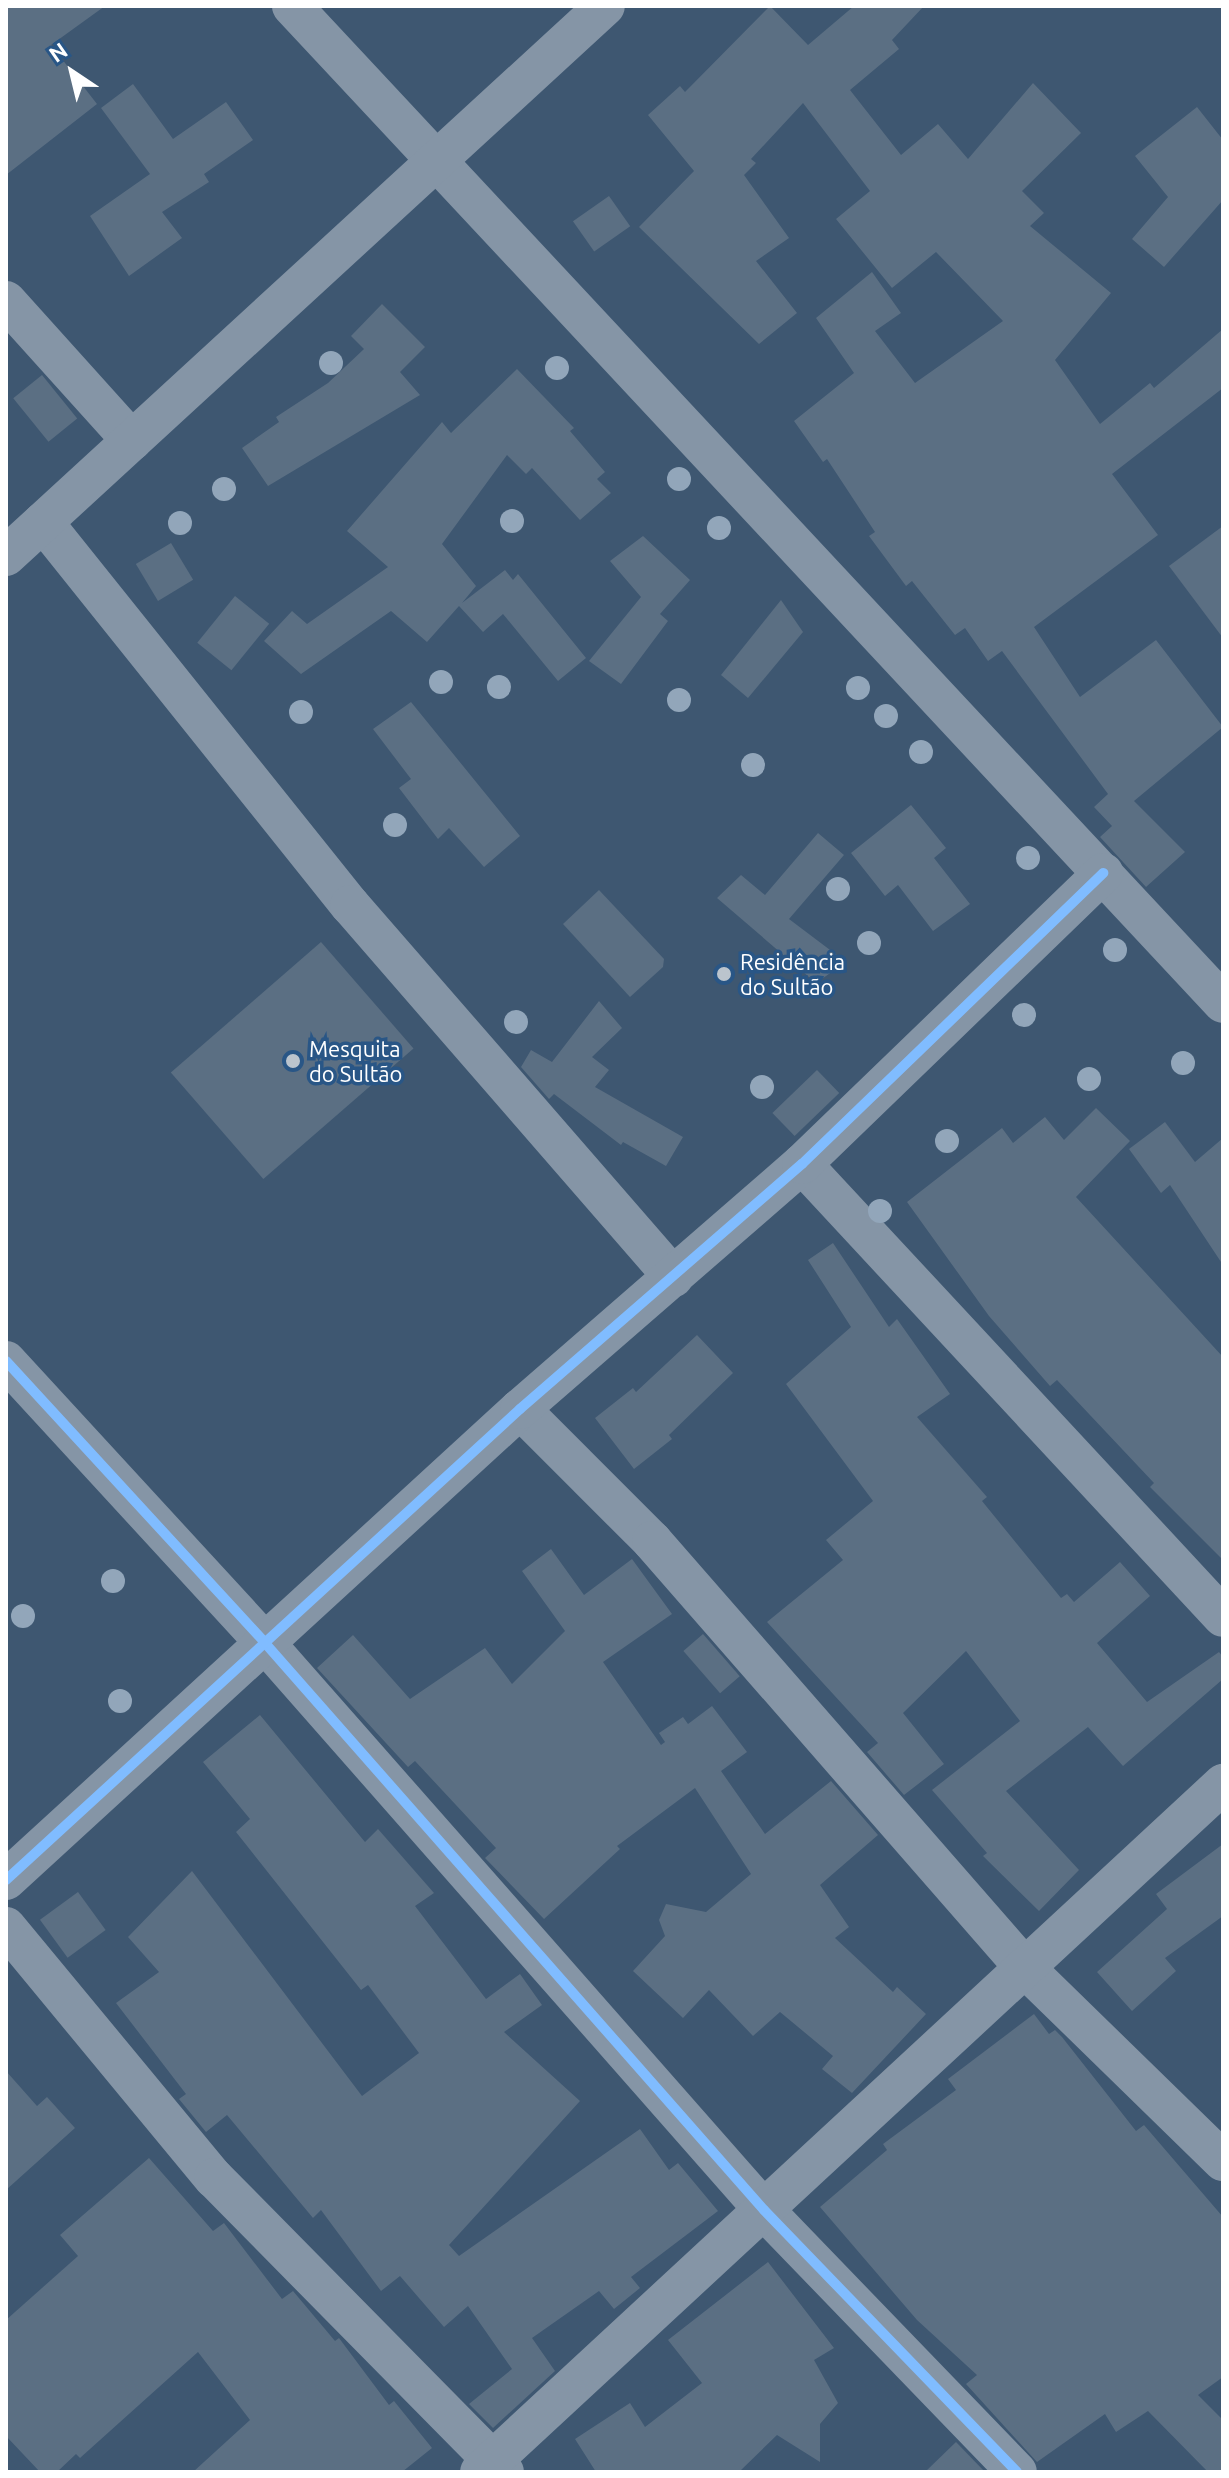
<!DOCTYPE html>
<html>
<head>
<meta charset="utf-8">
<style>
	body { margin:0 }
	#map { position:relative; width:1229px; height:2478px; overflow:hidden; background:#3e5771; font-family:Ubuntu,sans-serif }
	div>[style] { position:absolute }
	.building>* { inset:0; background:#5b6f83; transform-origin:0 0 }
	.minor>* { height:40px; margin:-20px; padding:0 20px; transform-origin:20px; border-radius:20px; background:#8595a6 }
	.cycleway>* { height:10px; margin:-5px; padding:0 5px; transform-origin:5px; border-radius:5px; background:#80bcff }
	.trees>* { width:24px; height:24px; margin:-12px; border-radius:50%; background:#92a6ba }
	.dots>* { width:22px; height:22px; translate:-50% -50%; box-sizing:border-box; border:4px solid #295686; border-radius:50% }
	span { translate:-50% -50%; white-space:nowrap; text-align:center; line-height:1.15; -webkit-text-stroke:7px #295686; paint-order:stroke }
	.poi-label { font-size:22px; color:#fff }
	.left { translate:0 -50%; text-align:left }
	.frame { position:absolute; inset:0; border:8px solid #fff; pointer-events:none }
	.north { position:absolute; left:32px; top:32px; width:80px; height:80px; -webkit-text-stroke:6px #295686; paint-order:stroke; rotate:325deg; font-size:22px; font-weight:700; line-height:32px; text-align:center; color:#fff }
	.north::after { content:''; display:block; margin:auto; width:28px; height:36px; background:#fff; clip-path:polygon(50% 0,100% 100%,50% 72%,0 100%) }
</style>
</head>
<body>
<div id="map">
	<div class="building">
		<i style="clip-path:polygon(6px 6px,105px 6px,51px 45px,97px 104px,6px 175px)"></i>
		<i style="clip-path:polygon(770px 6px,808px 45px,854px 6px,924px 6px,892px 40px,899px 49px,850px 90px,901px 155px,938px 124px,968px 159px,1033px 83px,1081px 133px,1022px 191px,1044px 213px,1030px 226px,1111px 293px,1055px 360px,1100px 424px,1150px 383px,1154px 388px,1223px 329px,1223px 388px,1112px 474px,1158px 535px,1034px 627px,1080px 697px,1156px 640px,1223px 727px,1134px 801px,1185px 852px,1146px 887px,1100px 837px,1112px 826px,1094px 807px,1108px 794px,1002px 651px,988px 661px,965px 628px,955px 635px,912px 581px,906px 586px,869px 536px,875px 532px,827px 459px,823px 462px,794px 421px,854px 373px,816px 318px,872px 272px,901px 313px,875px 331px,915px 383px,1003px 321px,936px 252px,892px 288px,836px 219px,870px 191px,803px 103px,751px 159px,756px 163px,744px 175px,789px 238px,756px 261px,797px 313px,759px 344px,639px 227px,694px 171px,648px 115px,680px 86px,685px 92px)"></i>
		<i style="clip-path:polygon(133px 84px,173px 139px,226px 102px,253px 140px,204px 174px,209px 182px,162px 212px,182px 238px,129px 276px,90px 216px,150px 174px,101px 108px)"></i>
		<i style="clip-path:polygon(1197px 107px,1223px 140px,1223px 200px,1164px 267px,1132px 239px,1168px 197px,1135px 156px)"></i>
		<i style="left:609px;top:196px;width:37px;height:44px;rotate:55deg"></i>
		<i style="clip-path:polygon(382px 304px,425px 347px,400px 372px,420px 395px,268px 486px,242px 448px,279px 422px,276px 417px,328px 383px,364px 349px,351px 336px)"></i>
		<i style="clip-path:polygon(517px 369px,574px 428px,570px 431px,605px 472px,597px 479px,611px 493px,580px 520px,532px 468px,526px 474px,507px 455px,442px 544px,476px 586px,462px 603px,505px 570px,513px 580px,518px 574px,586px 658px,558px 681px,503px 614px,483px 632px,459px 606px,427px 642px,391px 611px,301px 674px,264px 641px,292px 611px,307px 624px,388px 567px,347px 531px,442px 422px,451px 433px)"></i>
		<i style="left:42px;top:375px;width:56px;height:37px;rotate:51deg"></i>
		<i style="clip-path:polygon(1223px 526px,1223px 638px,1169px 566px)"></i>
		<i style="clip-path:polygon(643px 536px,690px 580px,660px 614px,668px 621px,621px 684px,589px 661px,641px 597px,610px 561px)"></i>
		<i style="left:171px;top:543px;width:43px;height:41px;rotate:59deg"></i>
		<i style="left:235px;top:596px;width:44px;height:60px;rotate:39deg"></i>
		<i style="clip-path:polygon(781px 600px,803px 632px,748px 698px,721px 675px)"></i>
		<i style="clip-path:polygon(411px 702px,520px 836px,484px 867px,449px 828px,438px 839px,399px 788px,411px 779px,373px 729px)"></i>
		<i style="clip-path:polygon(911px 805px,946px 848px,934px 858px,970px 904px,933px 931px,898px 885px,885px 896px,851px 853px)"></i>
		<i style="clip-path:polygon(818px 833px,844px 855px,789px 919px,846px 962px,816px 983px,717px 898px,741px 875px,765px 895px)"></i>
		<i style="clip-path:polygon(599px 890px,664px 959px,663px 967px,630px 997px,563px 924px)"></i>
		<i style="left:321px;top:942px;width:141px;height:199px;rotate:49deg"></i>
		<i style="clip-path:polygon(599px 1001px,622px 1028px,592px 1057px,609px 1070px,595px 1087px,683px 1137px,666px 1166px,623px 1142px,621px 1145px,554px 1094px,549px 1099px,521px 1067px,531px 1050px,552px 1062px)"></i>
		<i style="left:817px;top:1070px;width:32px;height:62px;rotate:46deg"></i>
		<i style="clip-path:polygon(1096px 1108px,1130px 1141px,1076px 1197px,1223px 1357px,1223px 1560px,1150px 1487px,1154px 1483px,1057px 1380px,1050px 1386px,989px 1316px,907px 1202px,1002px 1128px,1013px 1143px,1045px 1117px,1064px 1140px)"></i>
		<i style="clip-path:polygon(1165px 1122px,1195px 1162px,1223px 1138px,1223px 1265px,1170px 1185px,1161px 1193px,1129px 1149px)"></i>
		<i style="clip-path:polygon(833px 1243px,889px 1327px,897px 1319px,950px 1394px,917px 1417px,987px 1497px,982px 1501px,1061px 1598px,1067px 1594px,1074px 1602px,1120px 1562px,1150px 1596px,1097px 1643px,1147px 1702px,1219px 1652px,1223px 1657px,1223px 1679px,1123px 1766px,1088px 1727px,1006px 1791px,1079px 1870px,1039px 1911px,983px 1856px,987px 1853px,932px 1790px,1020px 1721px,966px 1651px,903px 1713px,944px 1764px,904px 1795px,867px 1752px,878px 1743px,767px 1622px,843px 1560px,826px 1540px,873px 1501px,786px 1384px,851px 1327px,808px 1260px)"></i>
		<i style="clip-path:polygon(697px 1335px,733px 1373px,669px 1435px,672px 1439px,634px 1469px,595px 1418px,633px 1388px,636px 1392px)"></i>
		<i style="clip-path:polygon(551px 1549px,584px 1595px,632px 1559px,672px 1614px,603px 1662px,661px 1745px,665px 1742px,659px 1733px,683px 1717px,688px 1724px,712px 1706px,747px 1752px,721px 1771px,765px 1834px,831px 1781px,878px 1835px,820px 1885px,849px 1927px,835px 1938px,893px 1992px,897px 1987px,926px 2014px,852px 2093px,822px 2069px,833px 2056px,780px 2012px,753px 2036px,709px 1990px,683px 2018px,633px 1971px,665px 1936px,659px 1920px,666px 1904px,706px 1912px,751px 1874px,695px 1788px,617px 1846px,620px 1849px,544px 1919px,485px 1858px,496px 1848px,415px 1761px,408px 1767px,317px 1668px,353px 1635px,410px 1699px,485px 1648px,512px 1684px,565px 1631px,522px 1571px)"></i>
		<i style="left:703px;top:1634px;width:56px;height:26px;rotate:49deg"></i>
		<i style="clip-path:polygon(260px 1715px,365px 1842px,378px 1829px,434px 1893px,415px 1906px,486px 1999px,520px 1974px,542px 2005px,504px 2032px,580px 2101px,449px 2245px,459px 2256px,640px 2129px,669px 2170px,678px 2163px,718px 2211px,631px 2277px,640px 2288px,614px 2309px,599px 2291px,532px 2338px,555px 2371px,493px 2428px,469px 2404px,512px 2369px,468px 2306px,444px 2327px,400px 2276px,381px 2291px,321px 2210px,313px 2218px,227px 2115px,206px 2132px,179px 2099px,186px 2094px,116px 2003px,159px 1972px,128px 1937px,192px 1871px,362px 2096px,419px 2053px,368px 1985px,361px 1990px,236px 1832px,250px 1819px,203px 1762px)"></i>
		<i style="clip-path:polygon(1223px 1844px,1223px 1916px,1165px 1958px,1176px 1971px,1132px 2011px,1097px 1972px,1167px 1909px,1156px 1894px)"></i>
		<i style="left:78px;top:1892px;width:47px;height:47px;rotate:54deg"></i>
		<i style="clip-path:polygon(1034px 2014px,1049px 2034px,1055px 2030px,1062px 2037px,1136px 2131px,1144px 2125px,1223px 2217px,1223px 2377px,1198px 2395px,1223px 2420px,1223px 2472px,1208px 2472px,1148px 2411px,1116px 2432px,1105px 2414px,1037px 2462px,966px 2384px,977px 2375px,917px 2320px,820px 2207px,887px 2150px,883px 2144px,956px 2090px,948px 2079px)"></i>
		<i style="clip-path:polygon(6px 2071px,37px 2106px,47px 2097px,75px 2128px,6px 2190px)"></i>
		<i style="clip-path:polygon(149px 2158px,213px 2231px,224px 2223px,282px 2299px,293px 2291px,335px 2341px,339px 2338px,389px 2405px,394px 2401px,432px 2448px,402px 2472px,193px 2472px,250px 2420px,198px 2352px,80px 2458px,76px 2454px,57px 2472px,40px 2472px,6px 2436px,6px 2320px,78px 2256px,60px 2235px)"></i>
		<i style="clip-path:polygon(768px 2262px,834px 2348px,814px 2360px,838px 2403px,820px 2424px,820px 2462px,777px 2435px,739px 2472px,596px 2472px,575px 2439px,630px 2403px,645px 2427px,702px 2383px,668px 2340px)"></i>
		<i style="clip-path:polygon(956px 2442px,985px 2472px,925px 2472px)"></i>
	</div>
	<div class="minor">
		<i style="left:292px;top:6px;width:1364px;rotate:46.96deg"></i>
		<i style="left:6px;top:301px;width:188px;rotate:48deg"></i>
		<i style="left:43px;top:522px;width:491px;rotate:51.3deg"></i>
		<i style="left:350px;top:905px;width:493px;rotate:49deg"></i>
		<i style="left:6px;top:556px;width:813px;rotate:-42.56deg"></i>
		<i style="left:802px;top:1164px;width:618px;rotate:47.1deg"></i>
		<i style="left:6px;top:1361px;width:383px;rotate:47.4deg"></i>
		<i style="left:265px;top:1643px;width:755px;rotate:48.65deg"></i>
		<i style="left:764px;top:2210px;width:364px;rotate:46deg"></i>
		<i style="left:520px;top:1409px;width:187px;rotate:45deg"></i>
		<i style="left:652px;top:1541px;width:566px;rotate:48.87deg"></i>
		<i style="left:1024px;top:1967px;width:278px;rotate:44.3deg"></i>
		<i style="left:6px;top:1880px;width:697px;rotate:-42.5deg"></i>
		<i style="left:520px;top:1409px;width:374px;rotate:-41deg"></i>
		<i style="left:802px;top:1164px;width:419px;rotate:-44deg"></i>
		<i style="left:6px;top:1927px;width:326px;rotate:50.4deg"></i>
		<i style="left:214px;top:2178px;width:413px;rotate:45.4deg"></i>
		<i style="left:480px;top:2472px;width:1013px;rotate:-42.8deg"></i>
	</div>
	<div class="cycleway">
		<i style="left:6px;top:1361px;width:383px;rotate:47.4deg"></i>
		<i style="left:265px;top:1643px;width:755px;rotate:48.65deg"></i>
		<i style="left:764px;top:2210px;width:364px;rotate:46deg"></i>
		<i style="left:6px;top:1880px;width:697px;rotate:-42.5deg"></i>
		<i style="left:520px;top:1409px;width:374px;rotate:-41deg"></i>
		<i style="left:802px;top:1164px;width:419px;rotate:-44deg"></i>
	</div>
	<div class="trees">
		<i style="left:331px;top:363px"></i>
		<i style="left:557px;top:368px"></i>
		<i style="left:679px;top:479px"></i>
		<i style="left:224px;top:489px"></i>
		<i style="left:512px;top:521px"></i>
		<i style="left:180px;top:523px"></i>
		<i style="left:719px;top:528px"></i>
		<i style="left:441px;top:682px"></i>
		<i style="left:499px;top:687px"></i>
		<i style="left:858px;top:688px"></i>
		<i style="left:679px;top:700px"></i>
		<i style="left:301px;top:712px"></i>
		<i style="left:886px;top:716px"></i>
		<i style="left:921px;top:752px"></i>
		<i style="left:753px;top:765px"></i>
		<i style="left:395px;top:825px"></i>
		<i style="left:1028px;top:858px"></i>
		<i style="left:838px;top:889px"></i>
		<i style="left:869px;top:943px"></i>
		<i style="left:1115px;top:950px"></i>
		<i style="left:1024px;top:1015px"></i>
		<i style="left:516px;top:1022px"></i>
		<i style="left:1183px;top:1063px"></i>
		<i style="left:1089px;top:1079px"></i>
		<i style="left:762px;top:1087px"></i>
		<i style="left:947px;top:1141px"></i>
		<i style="left:880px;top:1211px"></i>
		<i style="left:113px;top:1581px"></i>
		<i style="left:23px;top:1616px"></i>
		<i style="left:120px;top:1701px"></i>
	</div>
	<div class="dots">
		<i style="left:724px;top:974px;background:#bbc4cd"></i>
		<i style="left:293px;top:1061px;background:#bbc4cd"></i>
	</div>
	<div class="poi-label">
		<span class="left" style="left:740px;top:974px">Residência<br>do Sultão</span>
		<span class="left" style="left:309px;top:1061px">Mesquita<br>do Sultão</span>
	</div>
	<div class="frame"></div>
	<div class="north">N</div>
</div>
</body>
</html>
